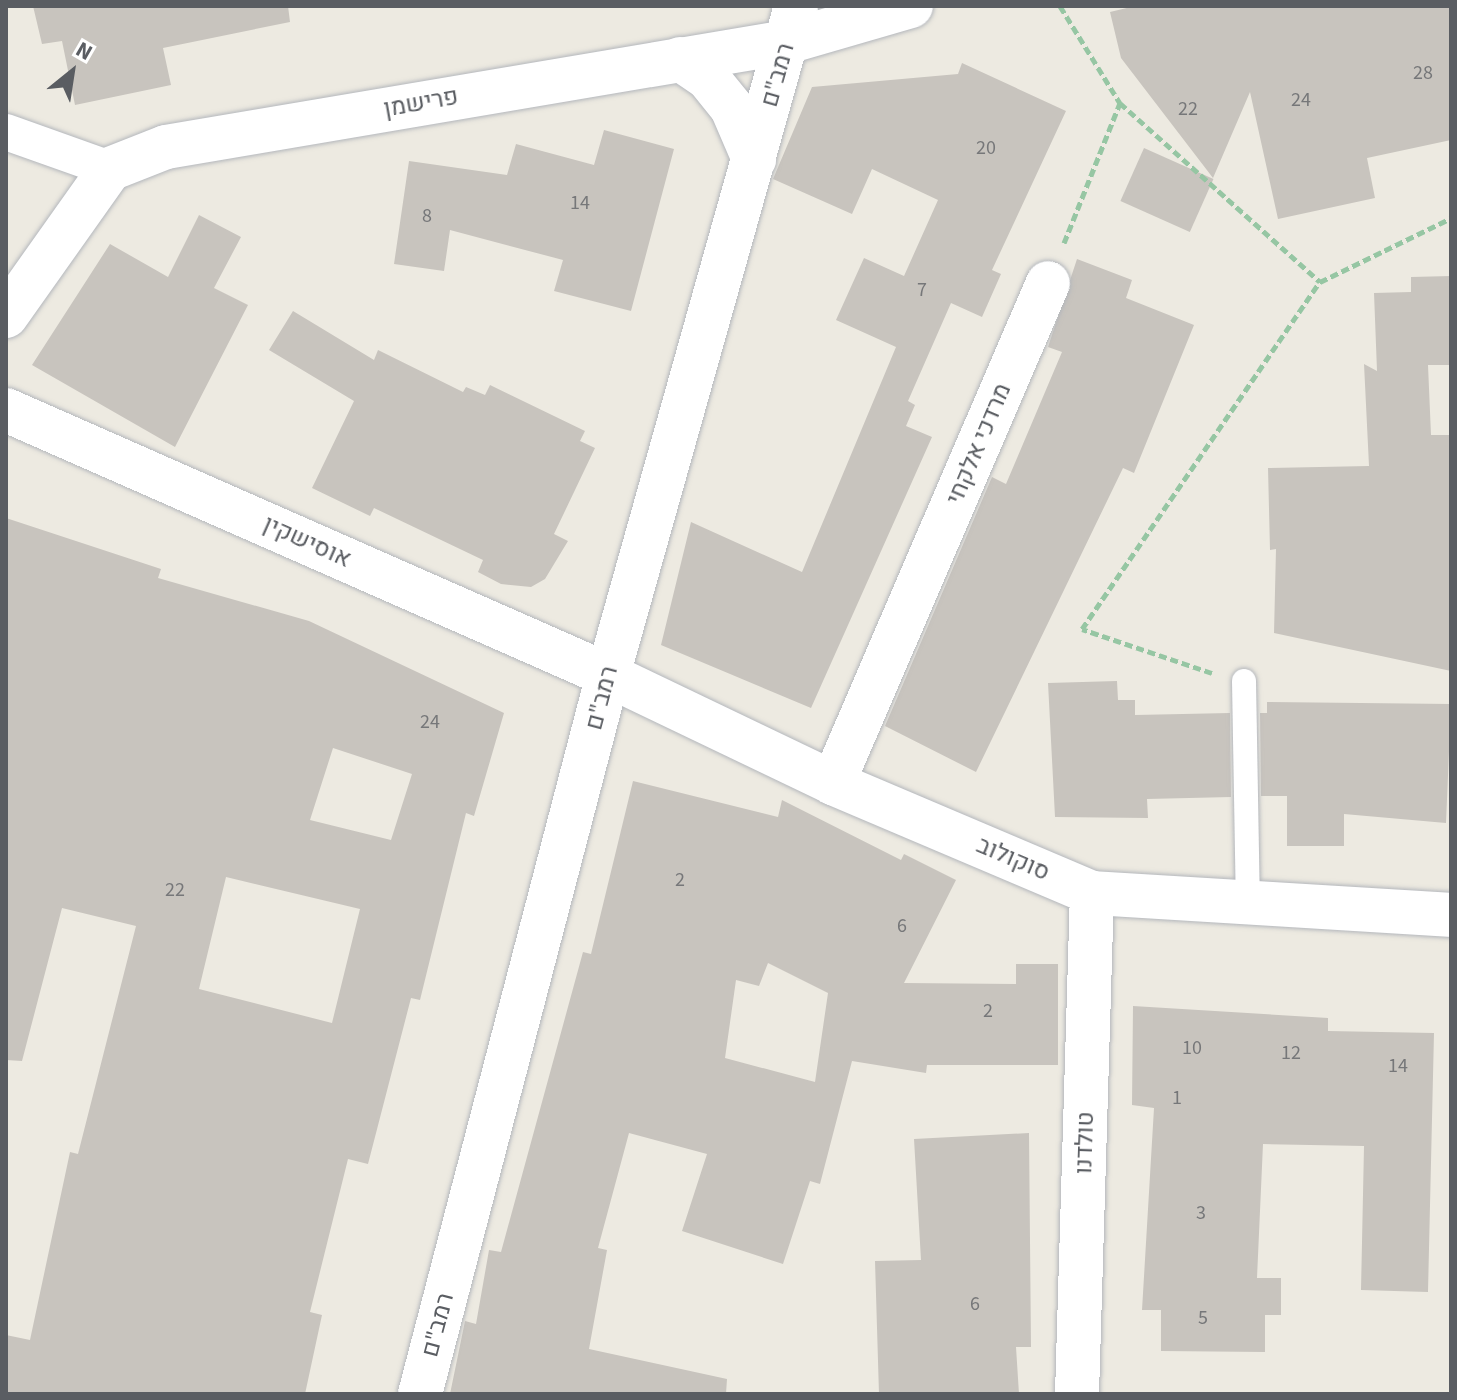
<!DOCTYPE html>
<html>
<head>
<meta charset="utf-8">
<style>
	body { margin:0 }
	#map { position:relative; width:1457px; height:1400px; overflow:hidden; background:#edeae1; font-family:"Source Sans 3",Heebo,sans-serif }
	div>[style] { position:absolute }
	.building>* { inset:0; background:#c8c4be; transform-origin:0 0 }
	.path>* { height:5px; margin-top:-2.5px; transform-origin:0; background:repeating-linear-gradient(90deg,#96c6a3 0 8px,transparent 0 12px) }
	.roads { filter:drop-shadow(0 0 2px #b4b7bc) drop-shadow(0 0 2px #b4b7bc) }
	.service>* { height:24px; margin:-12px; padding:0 12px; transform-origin:12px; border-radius:12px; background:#fff }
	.pedestrian>* { height:36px; margin:-18px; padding:0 18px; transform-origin:18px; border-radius:18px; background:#fff }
	.minor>* { height:44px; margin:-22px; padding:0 22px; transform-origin:22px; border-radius:22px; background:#fff }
	.tertiary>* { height:44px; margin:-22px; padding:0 22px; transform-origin:22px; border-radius:22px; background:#fff }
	span { translate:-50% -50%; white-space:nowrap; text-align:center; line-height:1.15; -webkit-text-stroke:6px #fff; paint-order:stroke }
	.number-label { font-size:20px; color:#767779 }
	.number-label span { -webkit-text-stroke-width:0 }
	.street-label { font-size:24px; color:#5a5d62 }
	.frame { position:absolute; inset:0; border:8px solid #5a5d62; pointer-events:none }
	.north { position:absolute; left:32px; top:32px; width:80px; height:80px; -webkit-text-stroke:6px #fff; paint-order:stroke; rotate:30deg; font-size:22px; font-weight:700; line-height:32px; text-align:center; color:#5a5d62 }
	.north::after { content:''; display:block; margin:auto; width:28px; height:36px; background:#5a5d62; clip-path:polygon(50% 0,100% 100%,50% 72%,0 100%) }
</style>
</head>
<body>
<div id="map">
	<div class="building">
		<i style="clip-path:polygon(33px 6px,288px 6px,290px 22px,163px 48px,171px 85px,75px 105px,62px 41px,42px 44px)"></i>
		<i style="clip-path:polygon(1135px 6px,1451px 6px,1451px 140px,1367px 158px,1375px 198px,1278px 219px,1250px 92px,1213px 178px,1121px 58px,1110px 12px)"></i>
		<i style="clip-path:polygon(962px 63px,1066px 111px,992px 270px,1001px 274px,982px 317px,951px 303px,908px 401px,915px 405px,906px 426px,932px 437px,811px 708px,661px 645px,691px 522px,802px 572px,896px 347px,836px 320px,864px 258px,904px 276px,938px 200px,872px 169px,852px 214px,773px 179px,812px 87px,958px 74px)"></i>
		<i style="clip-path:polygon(604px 130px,674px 149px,631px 311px,554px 291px,563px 260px,450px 230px,444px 271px,394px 264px,409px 161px,507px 175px,516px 144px,594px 165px)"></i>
		<i style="left:1144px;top:148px;width:76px;height:58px;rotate:24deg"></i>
		<i style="clip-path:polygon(199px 215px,241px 237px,214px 288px,248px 305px,175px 447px,32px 365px,110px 244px,168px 277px)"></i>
		<i style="clip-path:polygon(1077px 259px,1132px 280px,1126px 298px,1194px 325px,1134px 473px,1123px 468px,976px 772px,885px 726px,992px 477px,1006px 484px,1062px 352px,1048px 347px)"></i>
		<i style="clip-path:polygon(1451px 276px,1451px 365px,1428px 365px,1431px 435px,1451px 435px,1451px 671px,1274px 633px,1276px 549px,1270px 550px,1268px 468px,1369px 466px,1364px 364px,1377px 371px,1374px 293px,1411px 292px,1411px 277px)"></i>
		<i style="clip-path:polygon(293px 311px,374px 360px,378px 350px,463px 392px,466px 387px,485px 395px,490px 385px,585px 431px,580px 441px,595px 448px,554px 534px,568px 541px,545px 579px,531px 587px,501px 584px,478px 572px,483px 560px,374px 508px,370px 516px,312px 488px,354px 401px,269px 350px)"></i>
		<i style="clip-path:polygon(evenodd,6px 518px,161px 569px,158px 578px,309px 621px,504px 713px,474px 816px,466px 813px,420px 1000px,411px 998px,368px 1164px,348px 1159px,310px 1312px,322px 1315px,305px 1394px,6px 1394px,6px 1335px,30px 1340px,70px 1152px,78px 1154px,136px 926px,62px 908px,22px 1061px,6px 1060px,6px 518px,333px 748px,412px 774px,391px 840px,310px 820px,333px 748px,6px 518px,226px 877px,360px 909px,332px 1023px,199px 989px,226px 877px)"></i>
		<i style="clip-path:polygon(1117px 681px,1118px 700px,1135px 700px,1135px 715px,1230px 713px,1231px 797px,1147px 799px,1148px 818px,1055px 817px,1048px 683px)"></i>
		<i style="clip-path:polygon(1267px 702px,1451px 704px,1446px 823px,1344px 814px,1344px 846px,1287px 846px,1287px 796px,1261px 796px,1260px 713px,1267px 713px)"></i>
		<i style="clip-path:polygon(evenodd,633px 781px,778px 817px,782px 800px,901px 860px,904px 854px,956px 880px,904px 983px,1016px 984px,1016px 964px,1058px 964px,1058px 1065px,927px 1065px,926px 1073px,852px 1061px,820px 1184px,810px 1181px,783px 1264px,682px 1231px,707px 1154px,629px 1133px,598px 1248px,607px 1250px,589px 1349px,727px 1379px,726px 1394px,450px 1394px,465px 1321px,476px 1324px,489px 1250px,501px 1252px,583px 952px,591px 954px,633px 781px,768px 963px,828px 993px,815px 1082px,725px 1058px,736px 980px,759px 986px,768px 963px)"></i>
		<i style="clip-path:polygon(1133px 1006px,1328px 1018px,1328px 1031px,1434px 1033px,1428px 1292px,1361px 1290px,1364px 1146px,1263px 1144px,1257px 1278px,1281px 1278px,1281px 1315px,1265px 1315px,1265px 1352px,1161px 1351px,1161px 1310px,1142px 1310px,1154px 1108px,1132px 1105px)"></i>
		<i style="clip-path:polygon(1029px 1133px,1031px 1347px,1016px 1347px,1019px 1394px,879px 1394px,875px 1261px,921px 1260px,914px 1139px)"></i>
	</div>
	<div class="path">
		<i style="left:1060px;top:6px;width:114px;rotate:58.3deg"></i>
		<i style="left:1120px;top:103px;width:268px;rotate:41.8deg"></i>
		<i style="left:1064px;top:243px;width:151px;rotate:-68.2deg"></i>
		<i style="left:1212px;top:673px;width:137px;rotate:-161.3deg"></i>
		<i style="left:1082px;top:629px;width:421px;rotate:-55.6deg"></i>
		<i style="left:1320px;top:282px;width:146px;rotate:-26deg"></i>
	</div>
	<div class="roads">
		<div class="service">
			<i style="left:1244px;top:681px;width:225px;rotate:89deg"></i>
		</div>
		<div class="pedestrian">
			<i style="left:6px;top:132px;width:110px;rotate:19.6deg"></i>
		</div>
		<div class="minor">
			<i style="left:680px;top:59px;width:32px;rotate:34deg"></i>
			<i style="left:707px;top:77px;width:40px;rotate:51deg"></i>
			<i style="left:732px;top:108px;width:56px;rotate:66.7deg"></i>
			<i style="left:6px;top:316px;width:180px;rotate:-54.7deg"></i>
			<i style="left:110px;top:169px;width:60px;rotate:-21.4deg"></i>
			<i style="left:166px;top:147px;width:630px;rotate:-9.6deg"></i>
			<i style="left:787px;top:42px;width:129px;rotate:-16.2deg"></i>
			<i style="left:833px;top:783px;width:544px;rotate:-66.73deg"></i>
			<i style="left:420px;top:1394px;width:743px;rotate:-75.35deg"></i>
			<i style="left:608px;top:675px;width:695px;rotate:-74.3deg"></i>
			<i style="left:1077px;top:1394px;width:501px;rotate:-88.29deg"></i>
		</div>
		<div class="tertiary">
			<i style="left:6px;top:410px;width:658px;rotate:23.76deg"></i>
			<i style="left:608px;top:675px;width:250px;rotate:25.6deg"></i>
			<i style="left:833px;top:783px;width:281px;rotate:23deg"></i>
			<i style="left:1092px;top:893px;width:360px;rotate:3.5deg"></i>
		</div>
	</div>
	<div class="number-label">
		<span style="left:1423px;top:73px">28</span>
		<span style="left:1301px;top:100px">24</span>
		<span style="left:1188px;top:109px">22</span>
		<span style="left:986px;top:148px">20</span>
		<span style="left:580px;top:203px">14</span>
		<span style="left:427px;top:216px">8</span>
		<span style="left:922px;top:290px">7</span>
		<span style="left:430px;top:722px">24</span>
		<span style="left:680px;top:880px">2</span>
		<span style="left:175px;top:890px">22</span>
		<span style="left:902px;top:926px">6</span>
		<span style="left:988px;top:1011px">2</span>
		<span style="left:1192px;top:1048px">10</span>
		<span style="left:1291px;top:1053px">12</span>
		<span style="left:1398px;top:1066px">14</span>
		<span style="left:1177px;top:1098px">1</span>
		<span style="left:1201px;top:1213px">3</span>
		<span style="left:975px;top:1304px">6</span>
		<span style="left:1203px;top:1318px">5</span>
	</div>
	<div class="street-label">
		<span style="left:778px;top:75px;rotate:-74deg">רמב"ם</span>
		<span style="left:421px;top:103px;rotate:-10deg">פרישמן</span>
		<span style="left:979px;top:444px;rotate:-67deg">מרדכי אלקחי</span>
		<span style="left:307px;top:542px;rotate:24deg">אוסישקין</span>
		<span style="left:602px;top:698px;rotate:-75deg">רמב"ם</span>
		<span style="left:1013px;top:859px;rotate:23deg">סוקולוב</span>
		<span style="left:1085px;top:1143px;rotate:-88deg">טולדנו</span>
		<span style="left:438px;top:1325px;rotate:-75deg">רמב"ם</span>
	</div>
	<div class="frame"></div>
	<div class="north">N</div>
</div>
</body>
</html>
